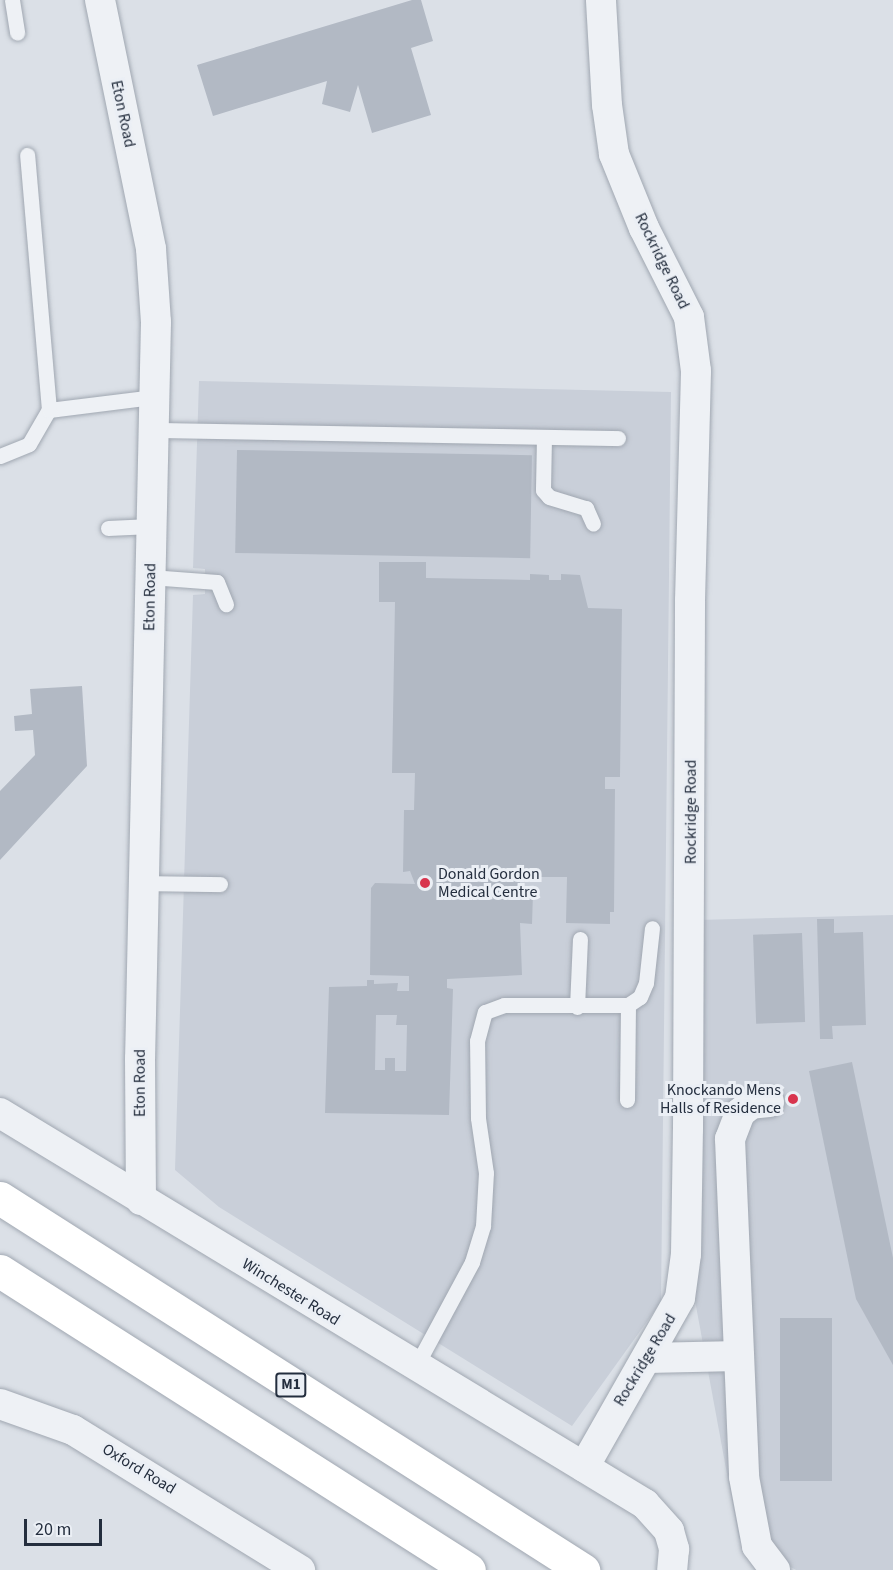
<!DOCTYPE html>
<html>
<head>
<meta charset="utf-8">
<style>
	body { margin:0 }
	#map { position:relative; width:893px; height:1570px; overflow:hidden; background:#dbe0e7; font-family:"Source Sans 3",sans-serif }
	div>[style] { position:absolute }
	.built>* { inset:0; background:#c9cfd9 }
	.building>* { inset:0; background:#b2b9c4; transform-origin:0 0 }
	.roads { filter:drop-shadow(0 0 2px #a0a7b1) drop-shadow(0 0 2px #a0a7b1) }
	.service>* { height:15px; margin:-7.5px; padding:0 7.5px; transform-origin:7.5px; border-radius:7.5px; background:#eef1f5 }
	.minor>* { height:30px; margin:-15px; padding:0 15px; transform-origin:15px; border-radius:15px; background:#eef1f5 }
	.motorway>* { height:33px; margin:-16.5px; padding:0 16.5px; transform-origin:16.5px; border-radius:16.5px; background:#fff }
	.dots>* { width:16px; height:16px; translate:-50% -50%; box-sizing:border-box; border:3px solid #ebeff5; border-radius:50% }
	span { translate:-50% -50%; white-space:nowrap; text-align:center; line-height:1.15; -webkit-text-stroke:6px #ebeff5; paint-order:stroke }
	.shield-label span { padding:2px 4px; background:#ebeff5; border:2px solid; border-radius:4px; -webkit-text-stroke-width:0 }
	.shield-label { font-size:15px; color:#242e3e; font-weight:700 }
	.street-label { font-size:16px; color:#242e3e }
	.poi-label { font-size:16px; color:#242e3e }
	.left { translate:0 -50%; text-align:left }
	.right { translate:-100% -50%; text-align:right }
	.scale { position:absolute; left:24px; top:1519px; width:78px; height:27px; box-sizing:border-box; border:3px solid #242e3e; border-top:0; padding-left:8px; font-size:18px; line-height:21px; white-space:nowrap; color:#242e3e; -webkit-text-stroke:4px #ebeff5; paint-order:stroke }
</style>
</head>
<body>
<div id="map">
	<div class="built">
		<i style="clip-path:polygon(199px 381px,671px 392px,661px 1302px,572px 1426px,219px 1207px,175px 1170px,193px 595px,205px 594px,205px 569px,193px 568px)"></i>
		<i style="clip-path:polygon(893px 915px,893px 1570px,796px 1570px,739px 1539px,691px 1279px,697px 920px)"></i>
	</div>
	<div class="building">
		<i style="clip-path:polygon(412px 0,421px 0,433px 41px,411px 48px,431px 115px,372px 133px,358px 85px,350px 112px,322px 104px,327px 81px,213px 116px,197px 65px)"></i>
		<i style="left:237px;top:450px;width:295px;height:103px;rotate:1deg"></i>
		<i style="clip-path:polygon(evenodd,379px 562px,426px 562px,426px 578px,530px 580px,530px 574px,549px 575px,549px 580px,561px 580px,561px 574px,580px 575px,588px 608px,622px 609px,620px 777px,605px 777px,605px 789px,615px 789px,614px 912px,610px 912px,610px 924px,566px 923px,567px 877px,520px 877px,520px 893px,533px 893px,532px 924px,520px 923px,522px 975px,447px 979px,447px 988px,453px 989px,449px 1115px,325px 1113px,329px 987px,367px 986px,367px 980px,374px 980px,374px 984px,398px 983px,397px 991px,409px 991px,409px 976px,370px 975px,371px 888px,375px 883px,415px 884px,410px 871px,403px 872px,404px 810px,414px 810px,415px 773px,392px 773px,395px 602px,379px 602px,379px 562px,376px 1015px,397px 1015px,396px 1025px,407px 1025px,406px 1071px,395px 1071px,395px 1058px,385px 1058px,385px 1070px,375px 1070px,376px 1015px)"></i>
		<i style="clip-path:polygon(82px 686px,87px 766px,0 860px,0 791px,35px 755px,33px 730px,15px 731px,14px 716px,32px 714px,30px 689px)"></i>
		<i style="clip-path:polygon(817px 919px,834px 919px,834px 933px,863px 932px,866px 1025px,832px 1026px,833px 1039px,820px 1039px)"></i>
		<i style="left:802px;top:933px;width:89px;height:49px;rotate:88deg"></i>
		<i style="clip-path:polygon(852px 1062px,893px 1258px,893px 1365px,856px 1299px,809px 1071px)"></i>
		<i style="left:780px;top:1318px;width:52px;height:163px"></i>
	</div>
	<div class="roads">
		<div class="service">
			<i style="left:12px;top:0;width:33px;rotate:81deg"></i>
			<i style="left:49px;top:410px;width:106px;rotate:-7.1deg"></i>
			<i style="left:153px;top:430px;width:465px;rotate:1deg"></i>
			<i style="left:544px;top:437px;width:53px;rotate:91.1deg"></i>
			<i style="left:543px;top:490px;width:9px;rotate:49deg"></i>
			<i style="left:549px;top:497px;width:39px;rotate:17deg"></i>
			<i style="left:586px;top:508px;width:17px;rotate:66deg"></i>
			<i style="left:0;top:456px;width:31px;rotate:-22deg"></i>
			<i style="left:29px;top:444px;width:39px;rotate:-60deg"></i>
			<i style="left:49px;top:410px;width:256px;rotate:-94.9deg"></i>
			<i style="left:108px;top:528px;width:43px;rotate:-2.7deg"></i>
			<i style="left:150px;top:577px;width:67px;rotate:4.3deg"></i>
			<i style="left:217px;top:582px;width:24px;rotate:68deg"></i>
			<i style="left:144px;top:883px;width:76px;rotate:0.8deg"></i>
			<i style="left:577px;top:1007px;width:68px;rotate:-87.5deg"></i>
			<i style="left:627px;top:1100px;width:95px;rotate:-89.4deg"></i>
			<i style="left:415px;top:1368px;width:120px;rotate:-61.7deg"></i>
			<i style="left:472px;top:1262px;width:38px;rotate:-73deg"></i>
			<i style="left:483px;top:1226px;width:53px;rotate:-86.8deg"></i>
			<i style="left:486px;top:1173px;width:56px;rotate:-98.3deg"></i>
			<i style="left:478px;top:1118px;width:77px;rotate:-90.7deg"></i>
			<i style="left:477px;top:1041px;width:30px;rotate:-75deg"></i>
			<i style="left:485px;top:1012px;width:20px;rotate:-20deg"></i>
			<i style="left:504px;top:1005px;width:124px"></i>
			<i style="left:628px;top:1005px;width:14px;rotate:-34deg"></i>
			<i style="left:640px;top:997px;width:15px;rotate:-67deg"></i>
			<i style="left:646px;top:983px;width:55px;rotate:-83.8deg"></i>
		</div>
		<div class="minor">
			<i style="left:100px;top:0;width:254px;rotate:78.4deg"></i>
			<i style="left:151px;top:249px;width:73px;rotate:86.1deg"></i>
			<i style="left:156px;top:322px;width:737px;rotate:91.24deg"></i>
			<i style="left:140px;top:1059px;width:141px;rotate:89.6deg"></i>
			<i style="left:769px;top:1102px;width:18px;rotate:174deg"></i>
			<i style="left:751px;top:1104px;width:14px;rotate:141deg"></i>
			<i style="left:740px;top:1113px;width:28px;rotate:111deg"></i>
			<i style="left:730px;top:1139px;width:338px;rotate:87.6deg"></i>
			<i style="left:744px;top:1477px;width:70px;rotate:79.3deg"></i>
			<i style="left:757px;top:1546px;width:30px;rotate:53deg"></i>
			<i style="left:0;top:1113px;width:754px;rotate:31.22deg"></i>
			<i style="left:645px;top:1504px;width:36px;rotate:48deg"></i>
			<i style="left:669px;top:1531px;width:19px;rotate:74deg"></i>
			<i style="left:674px;top:1549px;width:21px;rotate:95deg"></i>
			<i style="left:647px;top:1358px;width:92px;rotate:-1.2deg"></i>
			<i style="left:0;top:1404px;width:77px;rotate:19.6deg"></i>
			<i style="left:73px;top:1430px;width:267px;rotate:31.7deg"></i>
			<i style="left:584px;top:1467px;width:194px;rotate:-60.4deg"></i>
			<i style="left:680px;top:1298px;width:44px;rotate:-82.2deg"></i>
			<i style="left:686px;top:1254px;width:125px;rotate:-89.1deg"></i>
			<i style="left:688px;top:1129px;width:528px;rotate:-89.78deg"></i>
			<i style="left:690px;top:601px;width:230px;rotate:-88.5deg"></i>
			<i style="left:696px;top:371px;width:54px;rotate:-97.4deg"></i>
			<i style="left:689px;top:317px;width:100px;rotate:-116.8deg"></i>
			<i style="left:644px;top:228px;width:80px;rotate:-112.1deg"></i>
			<i style="left:614px;top:154px;width:49px;rotate:-98.1deg"></i>
			<i style="left:607px;top:105px;width:105px;rotate:-93.3deg"></i>
		</div>
		<div class="motorway">
			<i style="left:0;top:1198px;width:692px;rotate:32.54deg"></i>
			<i style="left:0;top:1271px;width:556px;rotate:32.52deg"></i>
		</div>
	</div>
	<div class="dots">
		<i style="left:425px;top:883px;background:#d8344e"></i>
		<i style="left:793px;top:1099px;background:#d8344e"></i>
	</div>
	<div class="shield-label">
		<span style="left:291px;top:1385px">M1</span>
	</div>
	<div class="street-label">
		<span style="left:123px;top:114px;rotate:78deg">Eton Road</span>
		<span style="left:662px;top:261px;rotate:64deg">Rockridge Road</span>
		<span style="left:150px;top:597px;rotate:-89deg">Eton Road</span>
		<span style="left:691px;top:812px;rotate:-90deg">Rockridge Road</span>
		<span style="left:140px;top:1083px;rotate:-90deg">Eton Road</span>
		<span style="left:291px;top:1292px;rotate:32deg">Winchester Road</span>
		<span style="left:645px;top:1360px;rotate:-59deg">Rockridge Road</span>
		<span style="left:139px;top:1469px;rotate:31deg">Oxford Road</span>
	</div>
	<div class="poi-label">
		<span class="left" style="left:438px;top:883px">Donald Gordon<br>Medical Centre</span>
		<span class="right" style="left:781px;top:1099px">Knockando Mens<br>Halls of Residence</span>
	</div>
	<div class="scale">20 m</div>
</div>
</body>
</html>
